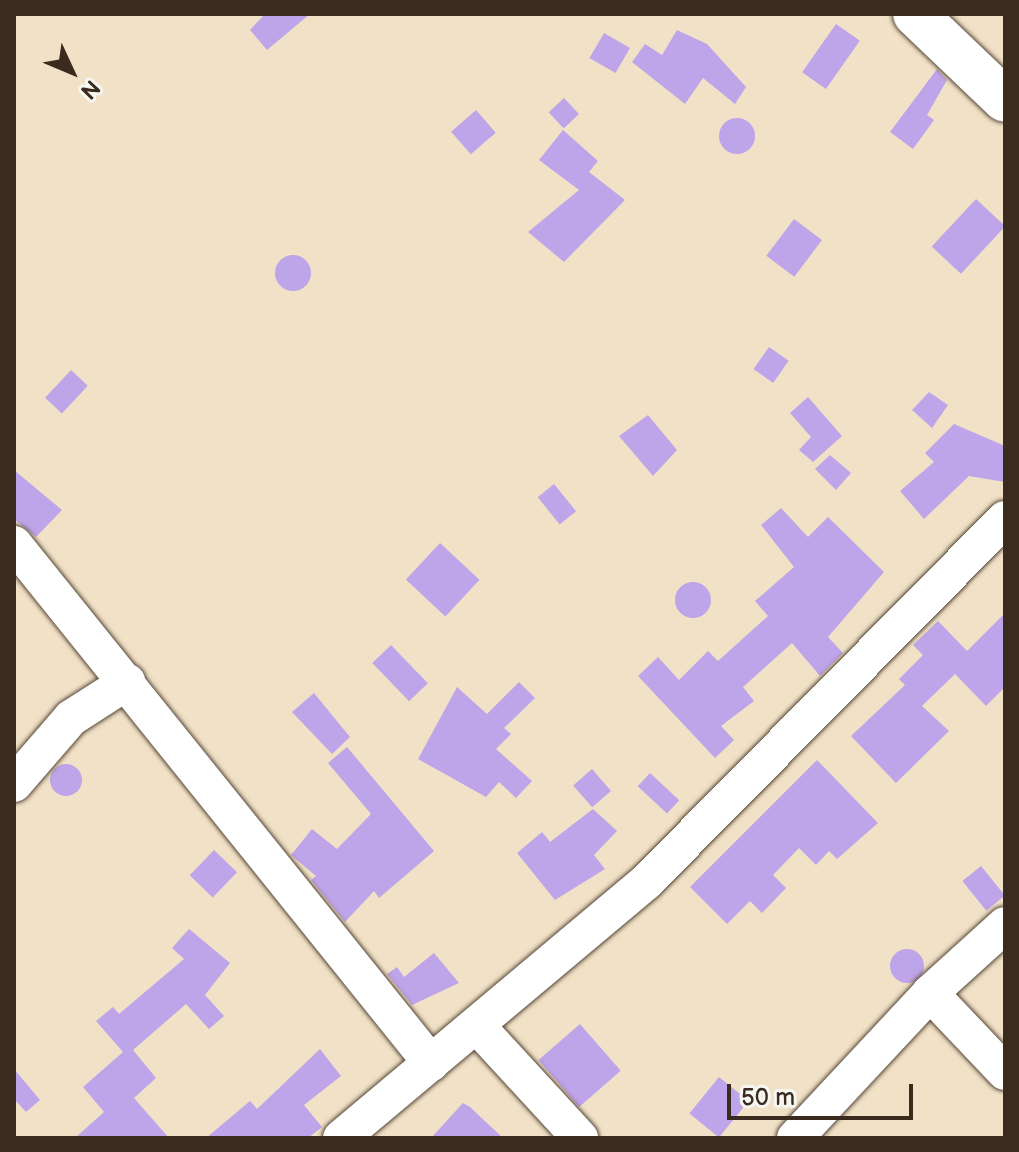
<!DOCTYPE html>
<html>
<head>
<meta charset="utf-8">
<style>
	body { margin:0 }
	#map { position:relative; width:1019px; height:1152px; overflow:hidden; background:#f1e2c7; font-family:"Balsamiq Sans",sans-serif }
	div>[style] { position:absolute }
	.building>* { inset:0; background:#bea4e8; transform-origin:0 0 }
	.round { border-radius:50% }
	.roads { filter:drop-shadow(0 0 2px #564637) drop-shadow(0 0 2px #564637) }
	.minor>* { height:36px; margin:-18px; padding:0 18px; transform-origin:18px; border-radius:18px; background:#fff }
	.major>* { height:44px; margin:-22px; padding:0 22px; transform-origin:22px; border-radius:22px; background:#fff }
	span { translate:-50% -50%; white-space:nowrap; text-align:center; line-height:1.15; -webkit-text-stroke:6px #f6f6f2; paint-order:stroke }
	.frame { position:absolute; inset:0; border:16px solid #3b2a1e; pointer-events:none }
	.north { position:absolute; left:32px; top:32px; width:80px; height:80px; -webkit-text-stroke:6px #f6f6f2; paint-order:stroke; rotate:134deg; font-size:22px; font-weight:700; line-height:32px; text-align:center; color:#3b2a1e }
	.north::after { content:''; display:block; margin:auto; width:28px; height:36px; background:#3b2a1e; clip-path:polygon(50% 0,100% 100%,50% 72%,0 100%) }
	.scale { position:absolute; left:727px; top:1084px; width:186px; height:36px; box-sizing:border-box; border:4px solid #3b2a1e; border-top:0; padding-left:10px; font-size:24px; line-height:28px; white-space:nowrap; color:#3b2a1e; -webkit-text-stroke:6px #f6f6f2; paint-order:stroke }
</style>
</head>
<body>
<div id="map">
	<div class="building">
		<i style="clip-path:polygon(265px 14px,310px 14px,267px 50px,250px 30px)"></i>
		<i style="left:836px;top:24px;width:29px;height:59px;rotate:35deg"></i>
		<i style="clip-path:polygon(677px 30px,707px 44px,746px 87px,735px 104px,703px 78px,685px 104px,632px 62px,645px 44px,662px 55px)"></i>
		<i style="left:604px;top:33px;width:30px;height:29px;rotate:30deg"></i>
		<i style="clip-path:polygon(937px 69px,947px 80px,927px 115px,934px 120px,913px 149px,890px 132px)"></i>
		<i style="left:564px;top:98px;width:22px;height:21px;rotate:47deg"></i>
		<i style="left:476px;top:110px;width:30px;height:33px;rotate:49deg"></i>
		<i class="round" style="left:719px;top:118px;width:36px;height:36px"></i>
		<i style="clip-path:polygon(563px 130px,598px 161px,589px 172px,625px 200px,564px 262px,528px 232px,579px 190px,539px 160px)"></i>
		<i style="left:976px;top:199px;width:40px;height:65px;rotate:43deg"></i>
		<i style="left:794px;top:219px;width:35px;height:46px;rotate:37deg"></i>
		<i class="round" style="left:275px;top:255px;width:36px;height:36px"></i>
		<i style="left:769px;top:347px;width:24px;height:27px;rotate:35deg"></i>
		<i style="left:71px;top:370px;width:23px;height:38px;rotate:43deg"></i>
		<i style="clip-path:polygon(929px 392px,948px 405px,932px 428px,912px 410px)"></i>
		<i style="clip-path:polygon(808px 397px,842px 436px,813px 462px,799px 450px,811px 437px,790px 413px)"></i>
		<i style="clip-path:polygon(648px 415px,677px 450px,653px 476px,619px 436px)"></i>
		<i style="clip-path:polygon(954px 424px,1005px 446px,1005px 482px,969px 476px,924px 519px,900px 491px,934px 462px,925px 453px)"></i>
		<i style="clip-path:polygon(830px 455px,851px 473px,836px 490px,815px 469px)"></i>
		<i style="clip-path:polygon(14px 470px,62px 510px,36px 537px,14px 519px)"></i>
		<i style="left:554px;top:484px;width:35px;height:21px;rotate:51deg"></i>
		<i style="clip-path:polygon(781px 508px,808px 537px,828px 517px,884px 572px,828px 637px,843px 653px,820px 676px,792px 643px,743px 687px,754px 701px,721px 726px,734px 740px,715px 758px,638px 676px,658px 657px,679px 680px,708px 651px,718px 661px,768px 616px,755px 601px,794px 567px,761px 525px)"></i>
		<i style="left:440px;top:543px;width:54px;height:50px;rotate:43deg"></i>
		<i class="round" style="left:675px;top:582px;width:36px;height:36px"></i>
		<i style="clip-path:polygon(1005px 613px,1005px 687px,986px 706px,955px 674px,922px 706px,949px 731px,896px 783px,851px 736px,905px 685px,899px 679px,923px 655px,913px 645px,938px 621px,967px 651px)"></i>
		<i style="left:391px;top:645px;width:53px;height:26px;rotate:46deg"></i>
		<i style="clip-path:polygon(519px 682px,535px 698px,504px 728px,511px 734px,496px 749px,532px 781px,516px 798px,499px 782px,486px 797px,418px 759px,457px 687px,487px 714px)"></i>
		<i style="clip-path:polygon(314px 693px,350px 737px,332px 754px,292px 712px)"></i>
		<i style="clip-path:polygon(347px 747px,434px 851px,379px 898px,374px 891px,345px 922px,311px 880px,316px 876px,291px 855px,312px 829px,337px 849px,371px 814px,328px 763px)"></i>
		<i style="clip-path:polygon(817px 760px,878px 823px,837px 859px,829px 851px,816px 865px,799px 848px,773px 875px,786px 888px,762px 913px,750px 901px,727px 924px,690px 887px)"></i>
		<i class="round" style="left:50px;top:764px;width:32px;height:32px"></i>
		<i style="left:592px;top:769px;width:29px;height:25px;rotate:49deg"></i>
		<i style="left:650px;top:773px;width:40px;height:18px;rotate:43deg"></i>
		<i style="clip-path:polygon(593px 809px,617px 831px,594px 855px,605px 869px,555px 900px,517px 853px,542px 832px,550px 842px)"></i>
		<i style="left:214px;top:850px;width:32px;height:35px;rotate:44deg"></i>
		<i style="left:981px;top:866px;width:38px;height:24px;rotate:51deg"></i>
		<i style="clip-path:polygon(189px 929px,230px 963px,205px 995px,224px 1016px,209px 1029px,186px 1004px,133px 1050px,156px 1078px,134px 1098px,169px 1138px,75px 1138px,104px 1112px,83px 1087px,123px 1052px,96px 1021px,113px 1007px,119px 1014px,184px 959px,172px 948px)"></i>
		<i class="round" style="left:890px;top:949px;width:34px;height:34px"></i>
		<i style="clip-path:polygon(434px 953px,459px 983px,412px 1005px,387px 974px,397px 967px,404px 977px)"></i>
		<i style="left:580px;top:1024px;width:62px;height:55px;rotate:49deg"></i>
		<i style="clip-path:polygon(320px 1049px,341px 1076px,304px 1105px,322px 1127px,308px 1138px,206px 1138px,250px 1101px,257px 1109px)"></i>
		<i style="clip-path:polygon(14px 1069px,40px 1100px,26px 1112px,14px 1099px)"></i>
		<i style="left:719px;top:1077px;width:38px;height:47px;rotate:39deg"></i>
		<i style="clip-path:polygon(463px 1103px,470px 1107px,503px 1138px,431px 1138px)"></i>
	</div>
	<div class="roads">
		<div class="minor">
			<i style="left:14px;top:544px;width:666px;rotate:51.22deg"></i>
			<i style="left:14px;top:784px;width:87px;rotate:-49.2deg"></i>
			<i style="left:71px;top:718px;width:67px;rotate:-32.7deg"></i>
			<i style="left:930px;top:993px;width:109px;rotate:46.5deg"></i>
			<i style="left:478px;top:1027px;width:151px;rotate:47.4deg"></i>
			<i style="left:341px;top:1138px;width:400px;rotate:-40deg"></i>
			<i style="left:647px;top:881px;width:509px;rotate:-45.32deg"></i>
			<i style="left:795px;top:1138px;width:198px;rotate:-47deg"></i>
			<i style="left:930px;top:993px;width:101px;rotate:-42.2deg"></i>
		</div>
		<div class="major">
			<i style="left:915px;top:14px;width:124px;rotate:43.7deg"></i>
		</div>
	</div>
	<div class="frame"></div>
	<div class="north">N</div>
	<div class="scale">50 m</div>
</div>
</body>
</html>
